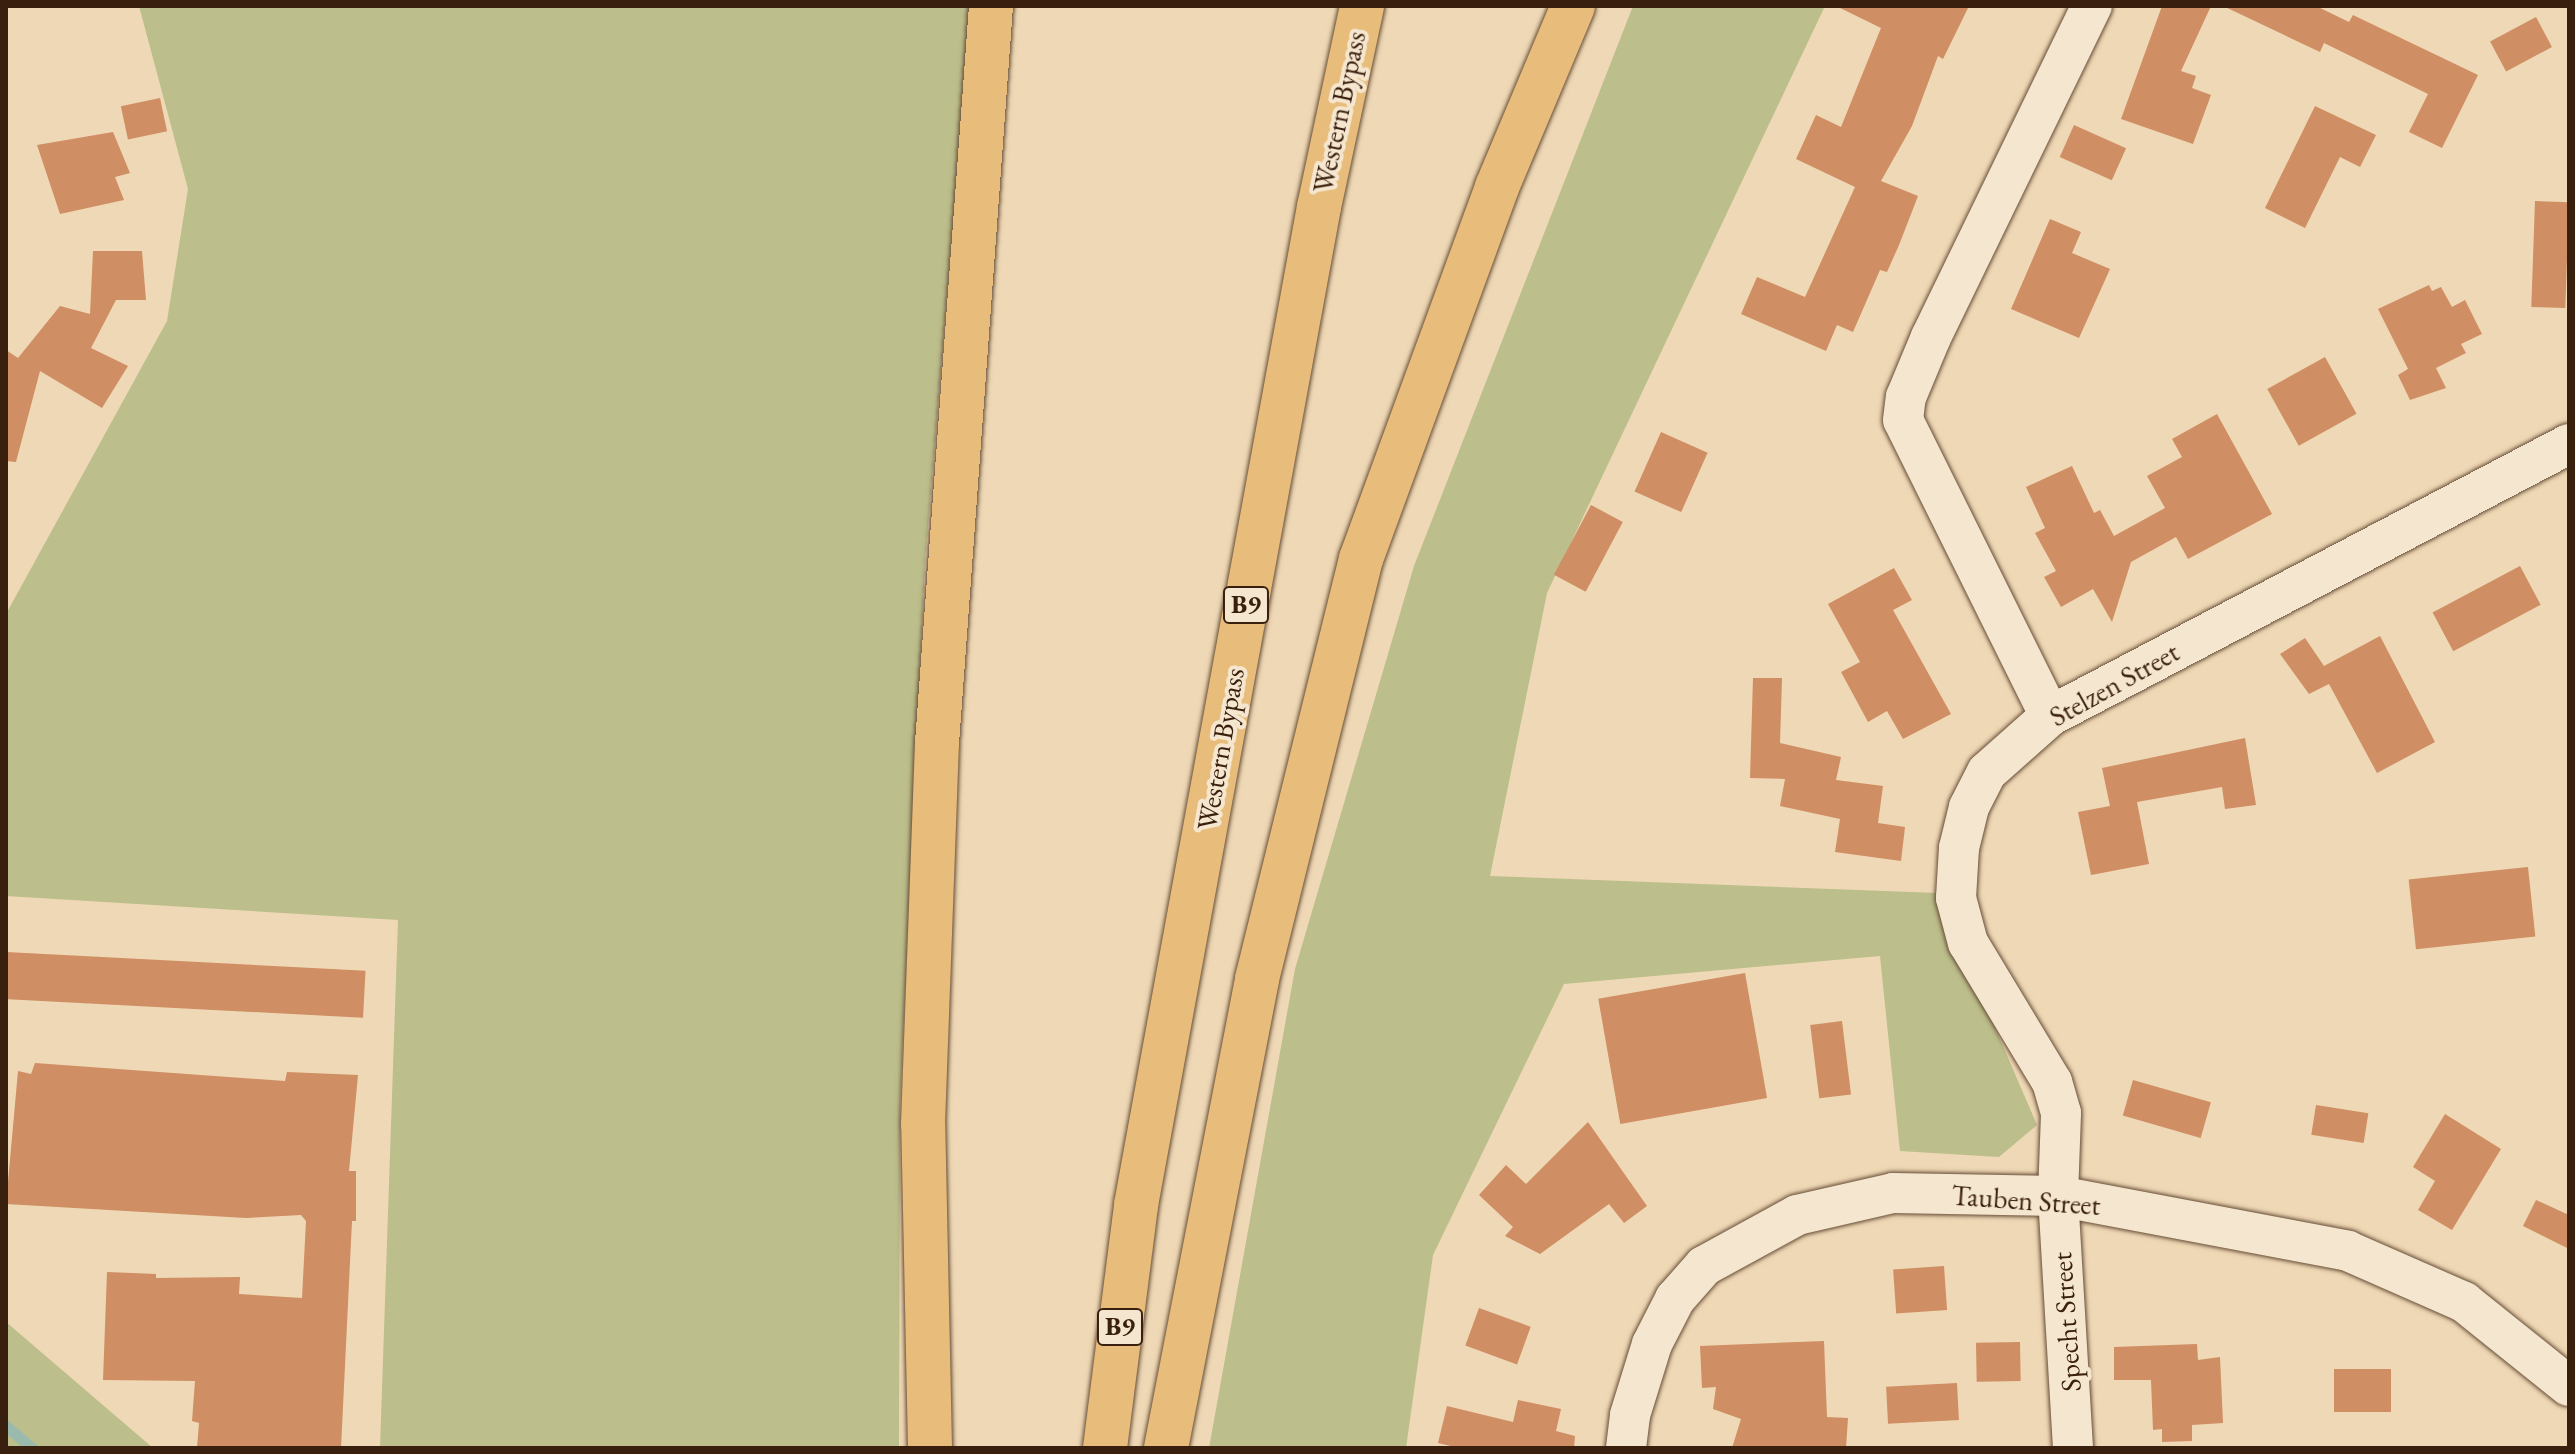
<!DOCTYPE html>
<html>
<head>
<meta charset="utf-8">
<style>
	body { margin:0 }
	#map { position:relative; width:2575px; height:1454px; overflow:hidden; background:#efd8b5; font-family:"EB Garamond",serif }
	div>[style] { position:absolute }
	.green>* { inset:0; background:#bcbe8b }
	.stream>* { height:11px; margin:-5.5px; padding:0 5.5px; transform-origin:5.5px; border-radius:5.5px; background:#9abaae }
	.building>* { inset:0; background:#cf8e63; transform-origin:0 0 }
	.roads { filter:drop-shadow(0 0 2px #664d37) drop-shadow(0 0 2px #664d37) }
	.minor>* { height:40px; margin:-20px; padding:0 20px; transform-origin:20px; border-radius:20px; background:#f5e6cf }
	.trunk>* { height:44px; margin:-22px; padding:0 22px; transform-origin:22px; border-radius:22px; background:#e8bc7a }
	span { translate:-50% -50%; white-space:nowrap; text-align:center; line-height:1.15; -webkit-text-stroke:8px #f5e6cf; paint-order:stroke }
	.shield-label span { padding:2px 6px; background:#f5e6cf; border:2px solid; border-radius:6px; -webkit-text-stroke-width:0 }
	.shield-label { font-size:26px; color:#391f0d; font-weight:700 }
	.street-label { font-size:28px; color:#391f0d }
	.frame { position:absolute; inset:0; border:8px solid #391f0d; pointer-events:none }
</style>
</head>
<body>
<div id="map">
	<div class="green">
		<i style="clip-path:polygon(139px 6px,971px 6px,925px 562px,900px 1103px,899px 1448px,380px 1448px,398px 920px,6px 896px,6px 614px,167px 321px,188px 189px)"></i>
		<i style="clip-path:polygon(1633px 6px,1825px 6px,1547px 593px,1490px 876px,1937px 893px,2037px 1125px,1999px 1157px,1900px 1151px,1880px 956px,1564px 984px,1433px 1255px,1406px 1448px,1209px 1448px,1295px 969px,1414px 566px)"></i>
		<i style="clip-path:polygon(6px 1322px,153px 1448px,6px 1448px)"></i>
	</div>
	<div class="stream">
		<i style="left:6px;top:1426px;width:34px;rotate:40deg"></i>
	</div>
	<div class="building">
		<i style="clip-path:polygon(1836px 6px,1969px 6px,1943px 59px,1938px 56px,1912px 126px,1881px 181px,1918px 196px,1899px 245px,1887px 272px,1880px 270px,1853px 332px,1837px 325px,1826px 351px,1741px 314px,1757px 277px,1805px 297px,1855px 187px,1796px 159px,1816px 115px,1841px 127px,1881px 28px)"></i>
		<i style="clip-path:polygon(2162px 6px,2211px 6px,2181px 71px,2196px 76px,2192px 88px,2211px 95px,2193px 144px,2121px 119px)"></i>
		<i style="clip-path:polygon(2223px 6px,2316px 6px,2349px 22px,2353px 15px,2478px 75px,2442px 148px,2409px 132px,2428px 94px,2324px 43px,2320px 52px)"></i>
		<i style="left:2536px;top:17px;width:34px;height:52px;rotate:62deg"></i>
		<i style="left:160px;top:98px;width:34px;height:40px;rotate:78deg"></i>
		<i style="clip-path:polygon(2315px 106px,2376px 135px,2360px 167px,2340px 157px,2305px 228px,2265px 208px)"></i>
		<i style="left:2074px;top:125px;width:57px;height:35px;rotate:24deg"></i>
		<i style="clip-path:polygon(113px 132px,130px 173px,115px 177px,124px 200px,60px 214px,37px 145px)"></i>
		<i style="left:2535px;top:201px;width:34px;height:106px;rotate:2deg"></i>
		<i style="clip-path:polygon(2050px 219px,2081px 232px,2072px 253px,2110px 269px,2079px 338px,2011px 309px)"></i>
		<i style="clip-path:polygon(93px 251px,142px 251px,146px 300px,116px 300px,91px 348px,128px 366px,102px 408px,40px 371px,16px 462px,6px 461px,6px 350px,18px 358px,60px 306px,90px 314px)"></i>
		<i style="clip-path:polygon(2429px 285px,2432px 291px,2441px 287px,2452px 307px,2465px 300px,2482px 334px,2461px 344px,2466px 353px,2436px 368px,2446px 388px,2410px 400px,2398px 375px,2408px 369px,2378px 309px)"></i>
		<i style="left:2325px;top:357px;width:65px;height:66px;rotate:61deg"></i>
		<i style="clip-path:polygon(2217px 414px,2272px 514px,2188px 559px,2176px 537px,2131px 562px,2112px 622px,2093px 589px,2061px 607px,2044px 577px,2056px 571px,2035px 533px,2045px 528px,2026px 487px,2072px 466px,2094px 513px,2100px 510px,2114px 536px,2165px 508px,2147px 476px,2182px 457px,2172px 439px)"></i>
		<i style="left:1661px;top:432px;width:51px;height:65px;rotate:24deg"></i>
		<i style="left:1591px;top:505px;width:36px;height:79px;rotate:28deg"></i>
		<i style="left:2520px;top:566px;width:44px;height:99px;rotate:62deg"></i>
		<i style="clip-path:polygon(1894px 568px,1912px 600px,1893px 610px,1951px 714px,1903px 739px,1887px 711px,1868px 722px,1841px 672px,1860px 662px,1828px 604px)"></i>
		<i style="clip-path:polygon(2380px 636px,2435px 742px,2377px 773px,2329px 684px,2309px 694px,2280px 654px,2305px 638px,2324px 666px)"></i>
		<i style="clip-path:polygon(1753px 678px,1782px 678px,1780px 743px,1841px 757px,1836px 780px,1883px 786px,1878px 823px,1905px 827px,1901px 861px,1835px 852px,1840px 819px,1780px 806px,1785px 779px,1750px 778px)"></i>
		<i style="clip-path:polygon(2245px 738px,2256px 805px,2225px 809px,2222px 787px,2137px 802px,2149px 864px,2091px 875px,2078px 812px,2110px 806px,2102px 768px)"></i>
		<i style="left:2528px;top:867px;width:70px;height:120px;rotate:84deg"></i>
		<i style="left:6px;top:952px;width:360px;height:47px;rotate:3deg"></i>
		<i style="left:1745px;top:973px;width:127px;height:149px;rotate:80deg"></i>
		<i style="left:1842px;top:1021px;width:74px;height:32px;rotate:83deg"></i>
		<i style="clip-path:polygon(35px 1063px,285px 1081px,287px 1072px,358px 1075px,349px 1171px,356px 1171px,356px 1221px,352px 1221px,341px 1448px,197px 1448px,199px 1423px,192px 1421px,195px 1381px,103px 1380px,107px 1272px,156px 1274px,156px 1278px,240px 1277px,239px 1294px,302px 1298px,306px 1221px,301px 1215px,246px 1218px,6px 1204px,18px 1071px,31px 1074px)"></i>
		<i style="left:2133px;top:1080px;width:81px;height:37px;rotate:16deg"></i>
		<i style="left:2316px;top:1105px;width:53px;height:30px;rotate:9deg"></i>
		<i style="clip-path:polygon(2445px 1114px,2501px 1149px,2452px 1230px,2418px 1210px,2435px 1181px,2413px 1167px)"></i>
		<i style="clip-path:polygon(1588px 1122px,1647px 1206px,1624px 1223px,1609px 1204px,1540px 1254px,1505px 1236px,1513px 1227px,1479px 1195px,1506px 1165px,1526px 1184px)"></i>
		<i style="clip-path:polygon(2536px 1200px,2569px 1215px,2569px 1249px,2523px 1226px)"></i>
		<i style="left:1944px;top:1266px;width:44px;height:51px;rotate:86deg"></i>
		<i style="left:1479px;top:1308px;width:55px;height:40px;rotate:20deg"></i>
		<i style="clip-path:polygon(1824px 1341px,1827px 1417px,1848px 1418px,1846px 1448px,1732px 1448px,1741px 1419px,1713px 1409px,1716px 1387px,1702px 1388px,1700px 1346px)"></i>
		<i style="left:2020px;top:1342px;width:39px;height:44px;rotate:89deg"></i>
		<i style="clip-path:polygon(2197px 1344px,2198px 1360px,2220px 1357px,2223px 1423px,2192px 1425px,2192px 1441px,2162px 1442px,2162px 1429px,2153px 1430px,2151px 1380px,2114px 1380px,2114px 1347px)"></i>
		<i style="left:2391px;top:1369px;width:43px;height:57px;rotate:90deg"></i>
		<i style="left:1957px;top:1383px;width:37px;height:71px;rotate:87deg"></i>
		<i style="clip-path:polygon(1518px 1400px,1561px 1409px,1556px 1431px,1575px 1436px,1574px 1448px,1459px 1448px,1438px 1443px,1447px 1406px,1513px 1422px)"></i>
	</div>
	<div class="roads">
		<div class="minor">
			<i style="left:2050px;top:716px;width:330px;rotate:-116.4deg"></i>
			<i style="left:1903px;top:420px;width:23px;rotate:-83deg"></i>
			<i style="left:1906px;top:397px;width:65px;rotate:-67.4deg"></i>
			<i style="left:1931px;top:337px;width:368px;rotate:-64.1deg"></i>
			<i style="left:1626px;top:1448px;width:33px;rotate:-83deg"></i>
			<i style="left:1630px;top:1415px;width:74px;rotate:-72.8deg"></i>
			<i style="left:1652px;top:1344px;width:51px;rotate:-62.9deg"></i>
			<i style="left:1675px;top:1299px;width:44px;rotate:-48.7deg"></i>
			<i style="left:1704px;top:1266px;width:106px;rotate:-28.7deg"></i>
			<i style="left:1797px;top:1215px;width:98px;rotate:-12.9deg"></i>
			<i style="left:1893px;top:1193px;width:165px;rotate:1deg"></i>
			<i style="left:2058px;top:1196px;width:295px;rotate:10.7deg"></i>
			<i style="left:2348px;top:1251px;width:127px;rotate:23.7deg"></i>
			<i style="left:2464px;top:1302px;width:134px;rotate:38.7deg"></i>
			<i style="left:2073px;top:1448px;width:252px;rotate:-93.4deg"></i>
			<i style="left:2058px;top:1196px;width:83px;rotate:-87.9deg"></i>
			<i style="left:2061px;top:1113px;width:32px;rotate:-106deg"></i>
			<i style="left:2052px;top:1082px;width:162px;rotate:-121.1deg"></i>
			<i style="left:1968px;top:943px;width:47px;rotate:-104.9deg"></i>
			<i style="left:1956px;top:898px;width:50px;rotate:-86.6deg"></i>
			<i style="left:1959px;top:848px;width:42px;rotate:-76.3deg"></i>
			<i style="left:1969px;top:807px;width:39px;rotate:-63deg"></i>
			<i style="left:1987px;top:772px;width:84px;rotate:-41.6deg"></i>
			<i style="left:2050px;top:716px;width:586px;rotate:-27.66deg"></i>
		</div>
		<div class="trunk">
			<i style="left:930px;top:1448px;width:324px;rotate:-91.2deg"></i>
			<i style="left:923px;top:1124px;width:381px;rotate:-87.9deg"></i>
			<i style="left:937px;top:743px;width:739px;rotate:-85.81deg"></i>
			<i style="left:1105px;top:1448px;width:245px;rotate:-82.7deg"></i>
			<i style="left:1136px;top:1205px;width:1015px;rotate:-79.61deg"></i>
			<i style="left:1319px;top:207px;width:206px;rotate:-77.9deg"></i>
			<i style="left:1166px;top:1448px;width:478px;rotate:-79deg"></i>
			<i style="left:1257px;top:979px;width:433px;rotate:-76.1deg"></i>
			<i style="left:1361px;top:559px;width:396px;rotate:-69.9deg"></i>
			<i style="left:1497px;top:187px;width:196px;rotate:-67.2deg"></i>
		</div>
	</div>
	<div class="shield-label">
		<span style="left:1246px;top:605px">B9</span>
		<span style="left:1120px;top:1327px">B9</span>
	</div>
	<div class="street-label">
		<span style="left:1339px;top:112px;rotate:-78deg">Western Bypass</span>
		<span style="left:2114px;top:684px;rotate:-29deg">Stelzen Street</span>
		<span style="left:1220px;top:749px;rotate:-80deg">Western Bypass</span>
		<span style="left:2026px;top:1200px;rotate:4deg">Tauben Street</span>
		<span style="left:2066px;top:1322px;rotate:-94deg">Specht Street</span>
	</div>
	<div class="frame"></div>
</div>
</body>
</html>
